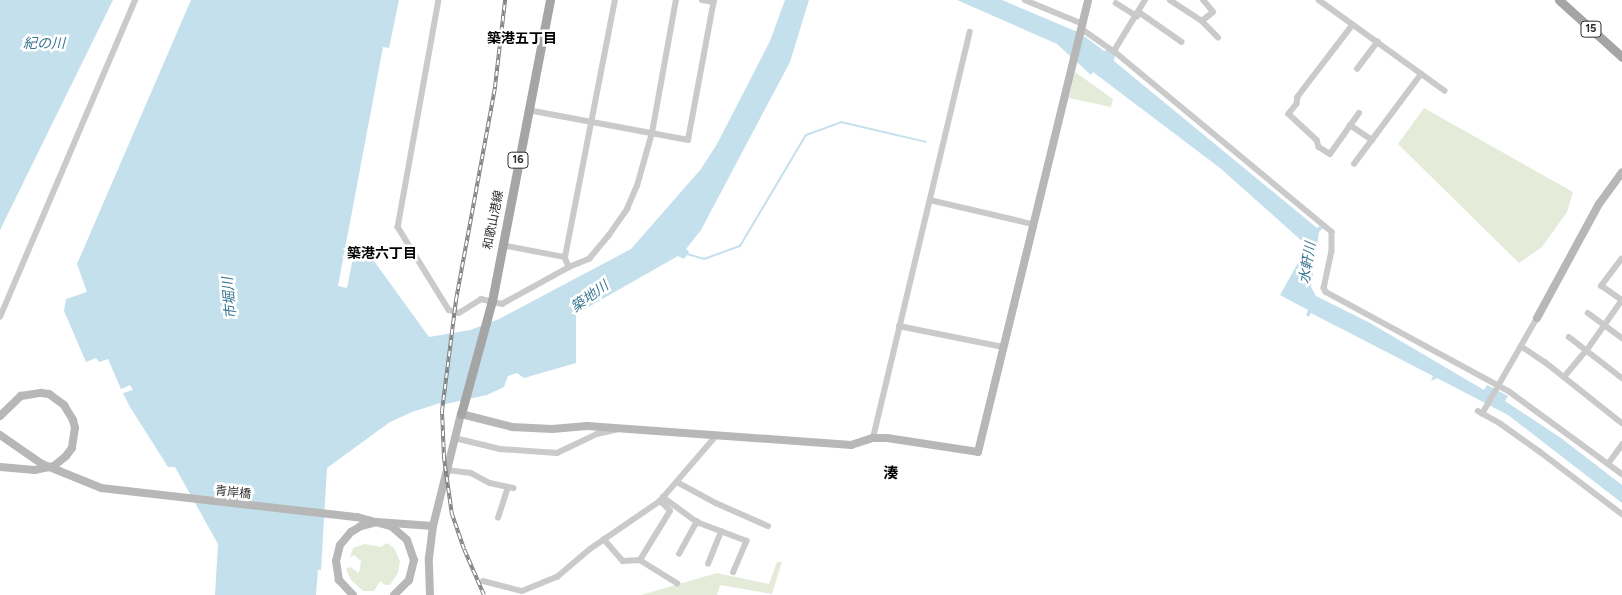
<!DOCTYPE html>
<html>
<head>
<meta charset="utf-8">
<style>
	body { margin:0 }
	#map { position:relative; width:1622px; height:595px; overflow:hidden; background:#fff; font-family:Figtree,"Noto Sans JP",sans-serif }
	div>[style] { position:absolute }
	.green>* { inset:0; background:#e4ebd9 }
	.water>* { inset:0; background:#c4e0ec }
	.stream>* { height:2px; margin:-1px; padding:0 1px; transform-origin:1px; border-radius:1px; background:#c4e0ec }
	.street>* { height:5.5px; margin:-2.75px; padding:0 2.75px; transform-origin:2.75px; border-radius:2.75px; background:#cacaca }
	.secondary>* { height:8px; margin:-4px; padding:0 4px; transform-origin:4px; border-radius:4px; background:#b7b7b7 }
	.primary>* { height:9px; margin:-4.5px; padding:0 4.5px; transform-origin:4.5px; border-radius:4.5px; background:#a5a5a5 }
	.rail>* { height:4px; margin-top:-2px; transform-origin:0; background:repeating-linear-gradient(90deg,#fff 0 5.5px,#828282 0 11px); box-sizing:border-box; border-block:1px solid #828282 }
	.secondary-bridge>* { height:8px; margin:-4px; padding:0 4px; transform-origin:4px; border-radius:4px; background:#b7b7b7 }
	span { translate:-50% -50%; white-space:nowrap; text-align:center; line-height:1.15; -webkit-text-stroke:5px #fff; paint-order:stroke }
	.shield-label span { padding:1px 4px; background:#fff; border:1px solid; border-radius:4px; -webkit-text-stroke-width:0 }
	.shield-label { font-size:11px; color:#2d2d2d; font-weight:700 }
	.street-label { font-size:12px; color:#2d2d2d }
	.neighbourhood-label { font-size:14px; color:#000; font-weight:700 }
	.water-label { font-size:14px; color:#387691; font-style:italic }
	.quarter-label { font-size:15px; color:#000; font-weight:700 }
</style>
</head>
<body>
<div id="map">
	<div class="green">
		<i style="clip-path:polygon(1075px 72px,1113px 99px,1111px 107px,1069px 98px)"></i>
		<i style="clip-path:polygon(1424px 108px,1573px 192px,1567px 212px,1542px 247px,1519px 263px,1398px 144px)"></i>
		<i style="clip-path:polygon(387px 543px,394px 548px,400px 561px,398px 573px,390px 585px,385px 585px,380px 581px,374px 591px,363px 591px,351px 580px,346px 569px,350px 567px,359px 573px,361px 561px,354px 555px,350px 558px,353px 548px,365px 544px,381px 547px)"></i>
		<i style="clip-path:polygon(777px 562px,782px 562px,772px 594px,720px 585px,717px 595px,641px 595px,717px 573px,769px 584px)"></i>
	</div>
	<div class="water">
		<i style="clip-path:polygon(0 0,113px 0,0 230px)"></i>
		<i style="clip-path:polygon(191px 0,399px 0,389px 48px,383px 47px,338px 286px,347px 288px,355px 248px,366px 250px,429px 337px,470px 330px,499px 319px,631px 249px,701px 169px,717px 144px,770px 41px,785px 0,809px 0,790px 62px,701px 230px,686px 249px,689px 252px,684px 259px,678px 256px,576px 314px,576px 363px,524px 378px,517px 373px,508px 376px,504px 387px,487px 395px,441px 405px,440px 403px,412px 412px,390px 422px,327px 468px,321px 570px,318px 570px,316px 595px,215px 595px,218px 544px,175px 467px,168px 467px,130px 407px,123px 393px,133px 390px,130px 385px,121px 389px,108px 359px,99px 362px,96px 358px,86px 362px,64px 311px,66px 299px,87px 292px,77px 264px)"></i>
		<i style="clip-path:polygon(957px 0,1002px 0,1080px 33px,1104px 51px,1108px 49px,1115px 55px,1114px 61px,1317px 228px,1320px 226px,1323px 228px,1319px 232px,1311px 287px,1316px 296px,1370px 323px,1484px 390px,1487px 385px,1508px 396px,1505px 401px,1561px 438px,1622px 485px,1622px 503px,1508px 415px,1437px 378px,1431px 381px,1433px 376px,1311px 313px,1309px 317px,1306px 315px,1308px 310px,1280px 295px,1304px 252px,1303px 242px,1220px 168px,1093px 72px,1091px 75px,1057px 44px)"></i>
	</div>
	<div class="stream">
		<i style="left:687px;top:254px;width:18px;rotate:16deg"></i>
		<i style="left:704px;top:259px;width:38px;rotate:-20deg"></i>
		<i style="left:740px;top:246px;width:129px;rotate:-59.3deg"></i>
		<i style="left:806px;top:135px;width:37px;rotate:-20deg"></i>
		<i style="left:841px;top:122px;width:87px;rotate:13.2deg"></i>
	</div>
	<div class="street">
		<i style="left:439px;top:0;width:231px;rotate:100.2deg"></i>
		<i style="left:398px;top:227px;width:97px;rotate:58.4deg"></i>
		<i style="left:449px;top:310px;width:10px;rotate:17deg"></i>
		<i style="left:459px;top:313px;width:26px;rotate:-32deg"></i>
		<i style="left:481px;top:299px;width:22px;rotate:13deg"></i>
		<i style="left:502px;top:304px;width:77px;rotate:-28.9deg"></i>
		<i style="left:569px;top:267px;width:22px;rotate:-22deg"></i>
		<i style="left:589px;top:259px;width:31px;rotate:-50deg"></i>
		<i style="left:609px;top:235px;width:32px;rotate:-55deg"></i>
		<i style="left:627px;top:209px;width:25px;rotate:-67deg"></i>
		<i style="left:637px;top:186px;width:55px;rotate:-74.2deg"></i>
		<i style="left:652px;top:133px;width:135px;rotate:-79.8deg"></i>
		<i style="left:702px;top:0;width:12px;rotate:9deg"></i>
		<i style="left:1025px;top:0;width:63px;rotate:22.5deg"></i>
		<i style="left:1170px;top:0;width:38px;rotate:33deg"></i>
		<i style="left:1202px;top:21px;width:23px;rotate:45deg"></i>
		<i style="left:1319px;top:0;width:155px;rotate:35.8deg"></i>
		<i style="left:1116px;top:3px;width:25px;rotate:32deg"></i>
		<i style="left:1139px;top:12px;width:52px;rotate:34.9deg"></i>
		<i style="left:1202px;top:21px;width:14px;rotate:-39deg"></i>
		<i style="left:1213px;top:12px;width:16px;rotate:-130deg"></i>
		<i style="left:1353px;top:25px;width:91px;rotate:127.4deg"></i>
		<i style="left:1298px;top:97px;width:7px;rotate:98deg"></i>
		<i style="left:1297px;top:104px;width:13px;rotate:129deg"></i>
		<i style="left:1289px;top:114px;width:38px;rotate:43deg"></i>
		<i style="left:1317px;top:140px;width:7px;rotate:74deg"></i>
		<i style="left:1319px;top:147px;width:13px;rotate:32deg"></i>
		<i style="left:1330px;top:154px;width:50px;rotate:-54.7deg"></i>
		<i style="left:1082px;top:29px;width:39px;rotate:35deg"></i>
		<i style="left:1114px;top:51px;width:283px;rotate:39.7deg"></i>
		<i style="left:1332px;top:232px;width:19px;rotate:90deg"></i>
		<i style="left:1332px;top:251px;width:38px;rotate:102deg"></i>
		<i style="left:1324px;top:288px;width:4px;rotate:63deg"></i>
		<i style="left:1326px;top:292px;width:209px;rotate:28.5deg"></i>
		<i style="left:1510px;top:392px;width:139px;rotate:36.2deg"></i>
		<i style="left:1114px;top:51px;width:60px;rotate:-58.7deg"></i>
		<i style="left:1357px;top:69px;width:34px;rotate:-53deg"></i>
		<i style="left:528px;top:110px;width:163px;rotate:10.6deg"></i>
		<i style="left:688px;top:140px;width:142px;rotate:-79.5deg"></i>
		<i style="left:1350px;top:125px;width:27px;rotate:34deg"></i>
		<i style="left:1354px;top:164px;width:112px;rotate:-53.3deg"></i>
		<i style="left:930px;top:200px;width:105px;rotate:13.2deg"></i>
		<i style="left:502px;top:245px;width:64px;rotate:10.8deg"></i>
		<i style="left:565px;top:257px;width:11px;rotate:68deg"></i>
		<i style="left:565px;top:257px;width:262px;rotate:-79deg"></i>
		<i style="left:1622px;top:259px;width:34px;rotate:127deg"></i>
		<i style="left:1602px;top:286px;width:24px;rotate:35deg"></i>
		<i style="left:1588px;top:313px;width:42px;rotate:36.3deg"></i>
		<i style="left:0;top:317px;width:345px;rotate:-66.9deg"></i>
		<i style="left:899px;top:326px;width:106px;rotate:11.4deg"></i>
		<i style="left:1569px;top:337px;width:67px;rotate:37.7deg"></i>
		<i style="left:1521px;top:346px;width:29px;rotate:34deg"></i>
		<i style="left:1545px;top:362px;width:98px;rotate:38.4deg"></i>
		<i style="left:1564px;top:377px;width:35px;rotate:-50deg"></i>
		<i style="left:1587px;top:350px;width:61px;rotate:-55deg"></i>
		<i style="left:1478px;top:411px;width:26px;rotate:29deg"></i>
		<i style="left:1501px;top:424px;width:47px;rotate:35.4deg"></i>
		<i style="left:1539px;top:451px;width:104px;rotate:37.2deg"></i>
		<i style="left:1482px;top:414px;width:111px;rotate:-60.2deg"></i>
		<i style="left:455px;top:438px;width:46px;rotate:13.7deg"></i>
		<i style="left:500px;top:449px;width:57px;rotate:4deg"></i>
		<i style="left:557px;top:453px;width:44px;rotate:-25.4deg"></i>
		<i style="left:597px;top:434px;width:19px;rotate:-12deg"></i>
		<i style="left:873px;top:438px;width:417px;rotate:-76.6deg"></i>
		<i style="left:1608px;top:464px;width:24px;rotate:-54deg"></i>
		<i style="left:447px;top:470px;width:24px;rotate:7deg"></i>
		<i style="left:471px;top:473px;width:21px;rotate:28deg"></i>
		<i style="left:490px;top:483px;width:24px;rotate:12deg"></i>
		<i style="left:677px;top:482px;width:44px;rotate:28.3deg"></i>
		<i style="left:716px;top:503px;width:57px;rotate:23.9deg"></i>
		<i style="left:663px;top:497px;width:42px;rotate:36.3deg"></i>
		<i style="left:697px;top:522px;width:53px;rotate:20.8deg"></i>
		<i style="left:747px;top:541px;width:34px;rotate:113deg"></i>
		<i style="left:498px;top:518px;width:32px;rotate:-72deg"></i>
		<i style="left:604px;top:539px;width:29px;rotate:49deg"></i>
		<i style="left:623px;top:561px;width:17px;rotate:-3deg"></i>
		<i style="left:640px;top:560px;width:44px;rotate:31.9deg"></i>
		<i style="left:679px;top:554px;width:37px;rotate:-61deg"></i>
		<i style="left:640px;top:560px;width:57px;rotate:-58.5deg"></i>
		<i style="left:670px;top:511px;width:14px;rotate:-135deg"></i>
		<i style="left:708px;top:564px;width:35px;rotate:-68deg"></i>
		<i style="left:483px;top:581px;width:40px;rotate:14.4deg"></i>
		<i style="left:522px;top:591px;width:38px;rotate:-22deg"></i>
		<i style="left:557px;top:577px;width:43px;rotate:-40.3deg"></i>
		<i style="left:590px;top:549px;width:85px;rotate:-34.4deg"></i>
		<i style="left:660px;top:501px;width:86px;rotate:-49.3deg"></i>
	</div>
	<div class="secondary">
		<i style="left:1537px;top:318px;width:130px;rotate:-61.5deg"></i>
		<i style="left:1599px;top:204px;width:39px;rotate:-54deg"></i>
		<i style="left:0;top:416px;width:29px;rotate:-44deg"></i>
		<i style="left:21px;top:396px;width:20px;rotate:-9deg"></i>
		<i style="left:41px;top:393px;width:8px;rotate:7deg"></i>
		<i style="left:49px;top:394px;width:19px;rotate:36deg"></i>
		<i style="left:64px;top:405px;width:17px;rotate:59deg"></i>
		<i style="left:73px;top:420px;width:8px;rotate:76deg"></i>
		<i style="left:75px;top:428px;width:20px;rotate:99deg"></i>
		<i style="left:72px;top:448px;width:10px;rotate:127deg"></i>
		<i style="left:66px;top:456px;width:16px;rotate:140deg"></i>
		<i style="left:54px;top:466px;width:19px;rotate:168deg"></i>
		<i style="left:35px;top:470px;width:35px;rotate:-175deg"></i>
		<i style="left:353px;top:595px;width:21px;rotate:-133deg"></i>
		<i style="left:339px;top:580px;width:19px;rotate:-99deg"></i>
		<i style="left:336px;top:561px;width:16px;rotate:-76deg"></i>
		<i style="left:340px;top:545px;width:17px;rotate:-50deg"></i>
		<i style="left:351px;top:532px;width:12px;rotate:-31deg"></i>
		<i style="left:361px;top:526px;width:16px;rotate:-14deg"></i>
		<i style="left:377px;top:522px;width:56px;rotate:4.1deg"></i>
		<i style="left:430px;top:595px;width:37px;rotate:-92deg"></i>
		<i style="left:429px;top:558px;width:32px;rotate:-83deg"></i>
		<i style="left:433px;top:526px;width:115px;rotate:-76deg"></i>
		<i style="left:461px;top:414px;width:53px;rotate:14.3deg"></i>
		<i style="left:512px;top:427px;width:40px;rotate:2.9deg"></i>
		<i style="left:552px;top:429px;width:35px;rotate:-5deg"></i>
		<i style="left:587px;top:426px;width:265px;rotate:4.1deg"></i>
		<i style="left:851px;top:445px;width:23px;rotate:-18deg"></i>
		<i style="left:873px;top:438px;width:14px"></i>
		<i style="left:887px;top:438px;width:92px;rotate:8.7deg"></i>
		<i style="left:978px;top:452px;width:465px;rotate:-76.3deg"></i>
	</div>
	<div class="primary">
		<i style="left:1559px;top:0;width:85px;rotate:42.1deg"></i>
		<i style="left:461px;top:414px;width:117px;rotate:-74.7deg"></i>
		<i style="left:492px;top:301px;width:307px;rotate:-79.1deg"></i>
	</div>
	<div class="rail">
		<i style="left:484px;top:595px;width:50px;rotate:-113.5deg"></i>
		<i style="left:464px;top:549px;width:36px;rotate:-109deg"></i>
		<i style="left:452px;top:515px;width:58px;rotate:-98deg"></i>
		<i style="left:444px;top:458px;width:47px;rotate:-92.4deg"></i>
		<i style="left:442px;top:411px;width:112px;rotate:-82.8deg"></i>
		<i style="left:456px;top:300px;width:217px;rotate:-79.6deg"></i>
		<i style="left:495px;top:87px;width:88px;rotate:-83.4deg"></i>
	</div>
	<div class="secondary-bridge">
		<i style="left:0;top:435px;width:51px;rotate:34.6deg"></i>
		<i style="left:42px;top:464px;width:64px;rotate:22.1deg"></i>
		<i style="left:101px;top:488px;width:258px;rotate:6.5deg"></i>
		<i style="left:357px;top:517px;width:35px;rotate:15deg"></i>
		<i style="left:391px;top:526px;width:21px;rotate:41deg"></i>
		<i style="left:407px;top:540px;width:21px;rotate:71deg"></i>
		<i style="left:414px;top:560px;width:21px;rotate:104deg"></i>
		<i style="left:409px;top:580px;width:21px;rotate:135deg"></i>
	</div>
	<div class="shield-label">
		<span style="left:1591px;top:29px">15</span>
		<span style="left:518px;top:160px">16</span>
	</div>
	<div class="street-label">
		<span style="left:494px;top:220px;rotate:-79deg">和歌山港線</span>
		<span style="left:233px;top:493px;rotate:6deg">青岸橋</span>
	</div>
	<div class="neighbourhood-label">
		<span style="left:522px;top:39px">築港五丁目</span>
		<span style="left:382px;top:254px">築港六丁目</span>
	</div>
	<div class="water-label">
		<span style="left:44px;top:44px">紀の川</span>
		<span style="left:1308px;top:263px;rotate:-81deg">水軒川</span>
		<span style="left:590px;top:297px;rotate:-36deg">築地川</span>
		<span style="left:230px;top:298px;rotate:-95deg">市堀川</span>
	</div>
	<div class="quarter-label">
		<span style="left:891px;top:474px">湊</span>
	</div>
</div>
</body>
</html>
